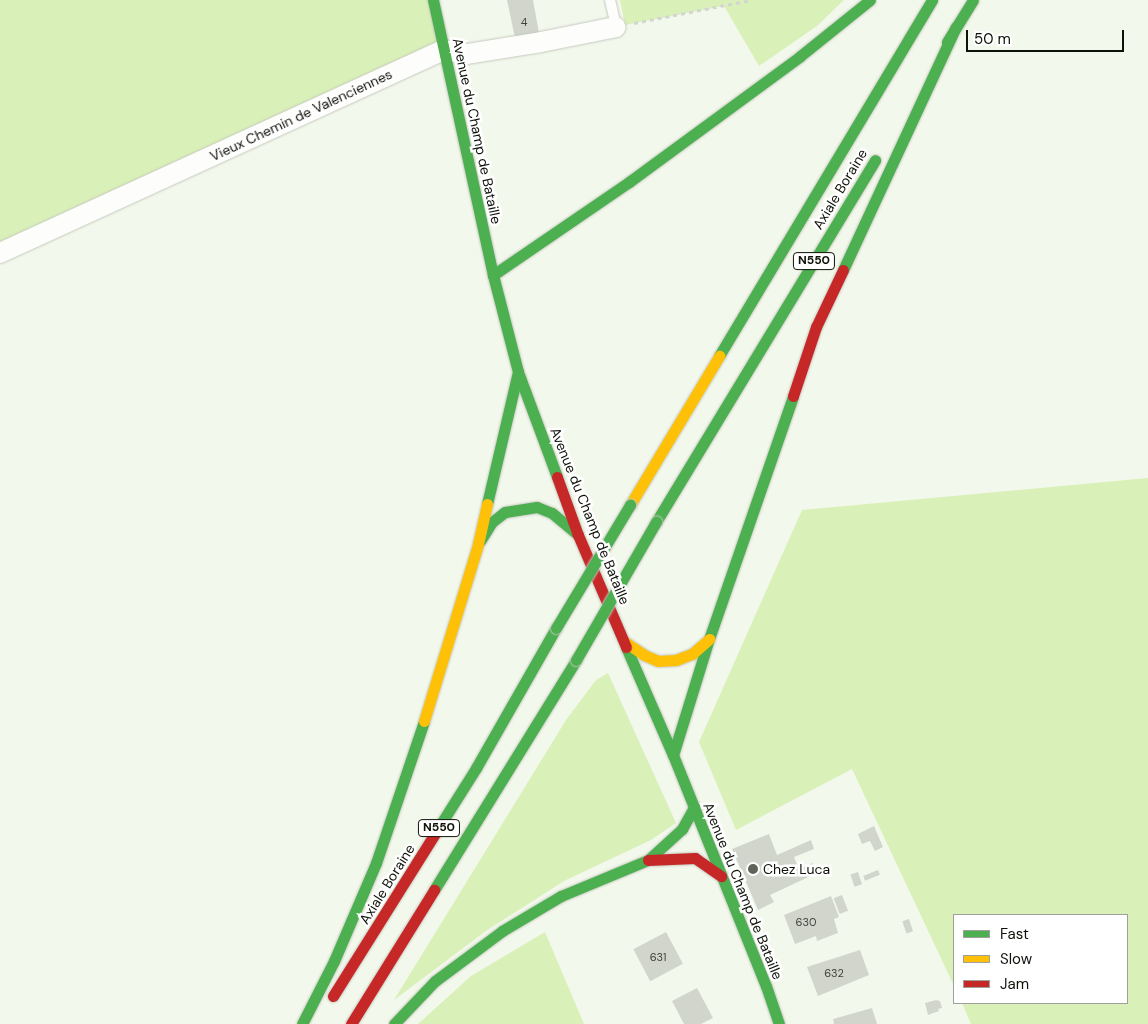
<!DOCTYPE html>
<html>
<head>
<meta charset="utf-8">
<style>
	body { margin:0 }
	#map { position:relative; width:1148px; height:1024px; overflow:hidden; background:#f3f8ec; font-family:"DM Sans",sans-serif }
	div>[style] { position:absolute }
	.green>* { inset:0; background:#daf0b9 }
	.building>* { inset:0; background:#d1d5cc; transform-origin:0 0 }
	.path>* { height:3px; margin-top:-1.5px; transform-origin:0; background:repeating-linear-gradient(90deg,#d4d5d2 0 4px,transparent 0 8px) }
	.roads { filter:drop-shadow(0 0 1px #c5c9bf) drop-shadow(0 0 1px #c5c9bf) }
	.lane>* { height:10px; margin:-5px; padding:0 5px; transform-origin:5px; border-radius:5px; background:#fdfefc }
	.street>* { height:20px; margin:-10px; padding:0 10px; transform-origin:10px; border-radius:10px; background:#fdfefc }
	.fast>* { height:11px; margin:-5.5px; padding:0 5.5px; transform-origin:5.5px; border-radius:5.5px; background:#4caf50 }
	.slow>* { height:11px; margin:-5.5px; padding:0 5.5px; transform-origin:5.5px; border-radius:5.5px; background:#ffc107 }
	.jam>* { height:11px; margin:-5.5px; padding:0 5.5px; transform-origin:5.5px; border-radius:5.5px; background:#c62828 }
	.bridges { filter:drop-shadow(0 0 1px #c5c9bf) drop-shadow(0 0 1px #c5c9bf) }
	.fast-bridge>* { height:11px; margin:-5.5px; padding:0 5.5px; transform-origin:5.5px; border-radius:5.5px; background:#4caf50 }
	.dots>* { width:14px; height:14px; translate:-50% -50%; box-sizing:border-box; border:2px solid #fff; border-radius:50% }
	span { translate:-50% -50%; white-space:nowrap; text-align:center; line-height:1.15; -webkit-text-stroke:5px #fff; paint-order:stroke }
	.number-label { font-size:11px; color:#40433a }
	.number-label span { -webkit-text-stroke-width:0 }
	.shield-label span { padding:1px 4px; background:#fff; border:1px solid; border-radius:4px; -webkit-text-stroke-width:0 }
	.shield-label { font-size:12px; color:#0f120a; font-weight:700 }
	.street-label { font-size:14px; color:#0f120a }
	.poi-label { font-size:14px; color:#0f120a }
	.left { translate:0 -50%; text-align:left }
	.legend { position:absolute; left:953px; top:914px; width:175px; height:90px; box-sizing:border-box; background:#fff; border:1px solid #9fa09d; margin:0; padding:6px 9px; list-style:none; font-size:15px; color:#0f120a }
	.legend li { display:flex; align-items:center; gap:10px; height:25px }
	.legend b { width:25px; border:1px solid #9fa09d }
	.scale { position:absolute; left:966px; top:30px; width:158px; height:22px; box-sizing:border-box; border:2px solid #0f120a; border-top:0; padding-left:6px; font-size:15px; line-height:18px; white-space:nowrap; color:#0f120a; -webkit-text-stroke:4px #fff; paint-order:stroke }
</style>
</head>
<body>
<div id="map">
	<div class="green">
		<i style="clip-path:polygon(0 0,433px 0,444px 50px,0 253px)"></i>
		<i style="clip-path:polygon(620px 0,844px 0,817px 26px,759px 66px,724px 6px,625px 25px)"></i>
		<i style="clip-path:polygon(1148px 478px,1148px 1024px,971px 1024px,962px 1003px,1127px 1003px,1127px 915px,954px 915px,954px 986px,852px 769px,736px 830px,699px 742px,802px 510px)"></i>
		<i style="clip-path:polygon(608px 673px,676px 823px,651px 840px,564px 881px,486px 931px,394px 1000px,566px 720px,596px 680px)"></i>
		<i style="clip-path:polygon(545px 932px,584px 1024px,418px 1024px,471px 976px)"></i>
	</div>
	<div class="building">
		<i style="clip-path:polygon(507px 0,533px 0,539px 33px,515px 38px)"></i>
		<i style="clip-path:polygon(874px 826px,883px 847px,875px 851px,870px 841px,862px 844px,858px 834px)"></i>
		<i style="clip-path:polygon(769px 834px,777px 855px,811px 840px,814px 849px,794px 857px,799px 869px,813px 863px,817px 873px,770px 895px,774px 902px,758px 910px,732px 849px)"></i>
		<i style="left:878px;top:870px;width:5px;height:16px;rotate:68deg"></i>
		<i style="left:858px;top:872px;width:13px;height:8px;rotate:72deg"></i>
		<i style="left:842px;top:895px;width:17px;height:9px;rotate:69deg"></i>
		<i style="clip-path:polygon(831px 896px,839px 917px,834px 919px,838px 933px,817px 941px,816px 936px,795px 944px,784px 915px)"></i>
		<i style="left:909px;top:919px;width:13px;height:7px;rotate:72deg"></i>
		<i style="left:666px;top:932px;width:36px;height:37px;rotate:62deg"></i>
		<i style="clip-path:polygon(860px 950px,869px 975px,818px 996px,807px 967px)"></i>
		<i style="clip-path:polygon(697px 988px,713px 1018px,701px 1024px,684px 1024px,672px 1001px)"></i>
		<i style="clip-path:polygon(936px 1000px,940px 1001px,942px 1008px,938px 1009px,939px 1011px,928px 1015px,925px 1003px)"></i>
		<i style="clip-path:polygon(872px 1008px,877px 1024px,834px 1024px,833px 1019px)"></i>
	</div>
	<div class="path">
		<i style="left:634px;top:23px;width:119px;rotate:-11.1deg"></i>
	</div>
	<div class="roads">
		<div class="lane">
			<i style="left:610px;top:0;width:28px;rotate:77deg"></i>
		</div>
		<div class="street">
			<i style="left:0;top:253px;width:488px;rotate:-24.6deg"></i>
			<i style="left:444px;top:50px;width:23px;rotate:10deg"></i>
			<i style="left:467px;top:54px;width:75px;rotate:-9.2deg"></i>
			<i style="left:541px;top:42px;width:76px;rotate:-11.3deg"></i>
		</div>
		<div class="fast">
			<i style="left:433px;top:0;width:281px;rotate:77.7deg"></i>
			<i style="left:493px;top:275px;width:100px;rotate:75.5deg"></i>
			<i style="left:518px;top:372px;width:112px;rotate:69.6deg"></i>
			<i style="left:947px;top:42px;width:49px;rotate:-58.2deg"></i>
			<i style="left:843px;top:270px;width:268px;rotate:-65.1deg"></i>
			<i style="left:493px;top:275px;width:165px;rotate:-34.4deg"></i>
			<i style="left:629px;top:182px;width:211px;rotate:-36.3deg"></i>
			<i style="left:799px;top:57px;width:91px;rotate:-38.8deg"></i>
			<i style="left:719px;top:356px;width:415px;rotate:-59.1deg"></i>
			<i style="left:487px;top:504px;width:136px;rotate:-76.8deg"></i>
			<i style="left:656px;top:522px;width:423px;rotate:-58.8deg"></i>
			<i style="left:480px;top:541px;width:22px;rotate:-58deg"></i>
			<i style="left:492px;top:522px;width:16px;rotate:-38deg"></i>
			<i style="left:505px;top:512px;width:32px;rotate:-9deg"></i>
			<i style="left:537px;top:507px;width:16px;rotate:22deg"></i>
			<i style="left:552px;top:513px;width:34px;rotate:40deg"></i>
			<i style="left:626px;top:647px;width:118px;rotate:66.5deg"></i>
			<i style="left:673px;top:755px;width:249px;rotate:68.1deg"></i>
			<i style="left:766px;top:986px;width:40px;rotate:71.1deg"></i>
			<i style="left:673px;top:755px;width:121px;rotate:-72.8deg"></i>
			<i style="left:709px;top:639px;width:257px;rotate:-70.9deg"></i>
			<i style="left:437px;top:830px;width:73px;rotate:-57.8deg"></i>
			<i style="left:476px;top:768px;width:161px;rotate:-60.3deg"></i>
			<i style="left:434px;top:890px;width:270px;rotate:-58.3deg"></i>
			<i style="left:302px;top:1024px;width:71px;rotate:-63.1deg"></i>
			<i style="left:334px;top:961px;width:107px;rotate:-66.8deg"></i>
			<i style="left:376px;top:863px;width:150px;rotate:-71.3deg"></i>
			<i style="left:394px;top:1024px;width:59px;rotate:-46.4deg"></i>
			<i style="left:435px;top:981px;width:84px;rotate:-36.7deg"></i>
			<i style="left:502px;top:931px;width:69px;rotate:-30.7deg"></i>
			<i style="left:561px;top:896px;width:94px;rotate:-22.5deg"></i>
			<i style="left:648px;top:860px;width:46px;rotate:-42.4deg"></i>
			<i style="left:682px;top:829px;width:25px;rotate:-61deg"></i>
		</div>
		<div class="slow">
			<i style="left:630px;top:505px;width:174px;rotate:-59.1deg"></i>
			<i style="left:625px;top:642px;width:23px;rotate:34deg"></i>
			<i style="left:644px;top:655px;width:15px;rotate:23deg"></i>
			<i style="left:658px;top:661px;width:18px;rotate:-3deg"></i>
			<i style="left:676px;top:660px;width:17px;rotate:-21deg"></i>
			<i style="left:692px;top:654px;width:23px;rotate:-41deg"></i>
			<i style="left:424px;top:721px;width:185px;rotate:-73deg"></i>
			<i style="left:478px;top:544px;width:41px;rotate:-77.3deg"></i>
		</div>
		<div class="jam">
			<i style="left:793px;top:396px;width:73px;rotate:-71.6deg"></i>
			<i style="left:816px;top:327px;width:63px;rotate:-64.7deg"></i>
			<i style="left:557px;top:477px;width:62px;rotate:70.1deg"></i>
			<i style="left:578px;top:535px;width:122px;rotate:66.8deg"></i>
			<i style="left:648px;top:860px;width:47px;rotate:-2.4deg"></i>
			<i style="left:695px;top:858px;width:32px;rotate:35deg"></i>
			<i style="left:333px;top:996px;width:196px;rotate:-57.9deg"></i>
			<i style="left:351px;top:1024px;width:158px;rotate:-58.2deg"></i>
		</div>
	</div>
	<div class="bridges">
		<div class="fast-bridge">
			<i style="left:556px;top:628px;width:144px;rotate:-59deg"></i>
			<i style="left:576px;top:660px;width:160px;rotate:-59.9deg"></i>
		</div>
	</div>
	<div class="dots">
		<i style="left:753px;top:869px;background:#5f6259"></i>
	</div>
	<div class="number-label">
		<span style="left:524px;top:22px">4</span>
		<span style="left:806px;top:922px">630</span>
		<span style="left:658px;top:957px">631</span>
		<span style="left:834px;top:973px">632</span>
	</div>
	<div class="shield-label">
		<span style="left:814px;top:261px">N550</span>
		<span style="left:439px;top:828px">N550</span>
	</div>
	<div class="street-label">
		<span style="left:301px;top:115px;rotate:-25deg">Vieux Chemin de Valenciennes</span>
		<span style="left:477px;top:131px;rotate:78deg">Avenue du Champ de Bataille</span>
		<span style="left:840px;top:189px;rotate:-59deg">Axiale Boraine</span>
		<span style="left:590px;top:516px;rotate:68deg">Avenue du Champ de Bataille</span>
		<span style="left:387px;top:884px;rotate:-58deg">Axiale Boraine</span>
		<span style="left:743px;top:891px;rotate:68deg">Avenue du Champ de Bataille</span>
	</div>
	<div class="poi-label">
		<span class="left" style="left:763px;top:869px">Chez Luca</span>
	</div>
	<ul class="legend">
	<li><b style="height:6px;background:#4caf50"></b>Fast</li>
	<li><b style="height:6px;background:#ffc107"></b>Slow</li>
	<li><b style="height:6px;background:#c62828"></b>Jam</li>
	</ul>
	<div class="scale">50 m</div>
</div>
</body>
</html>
